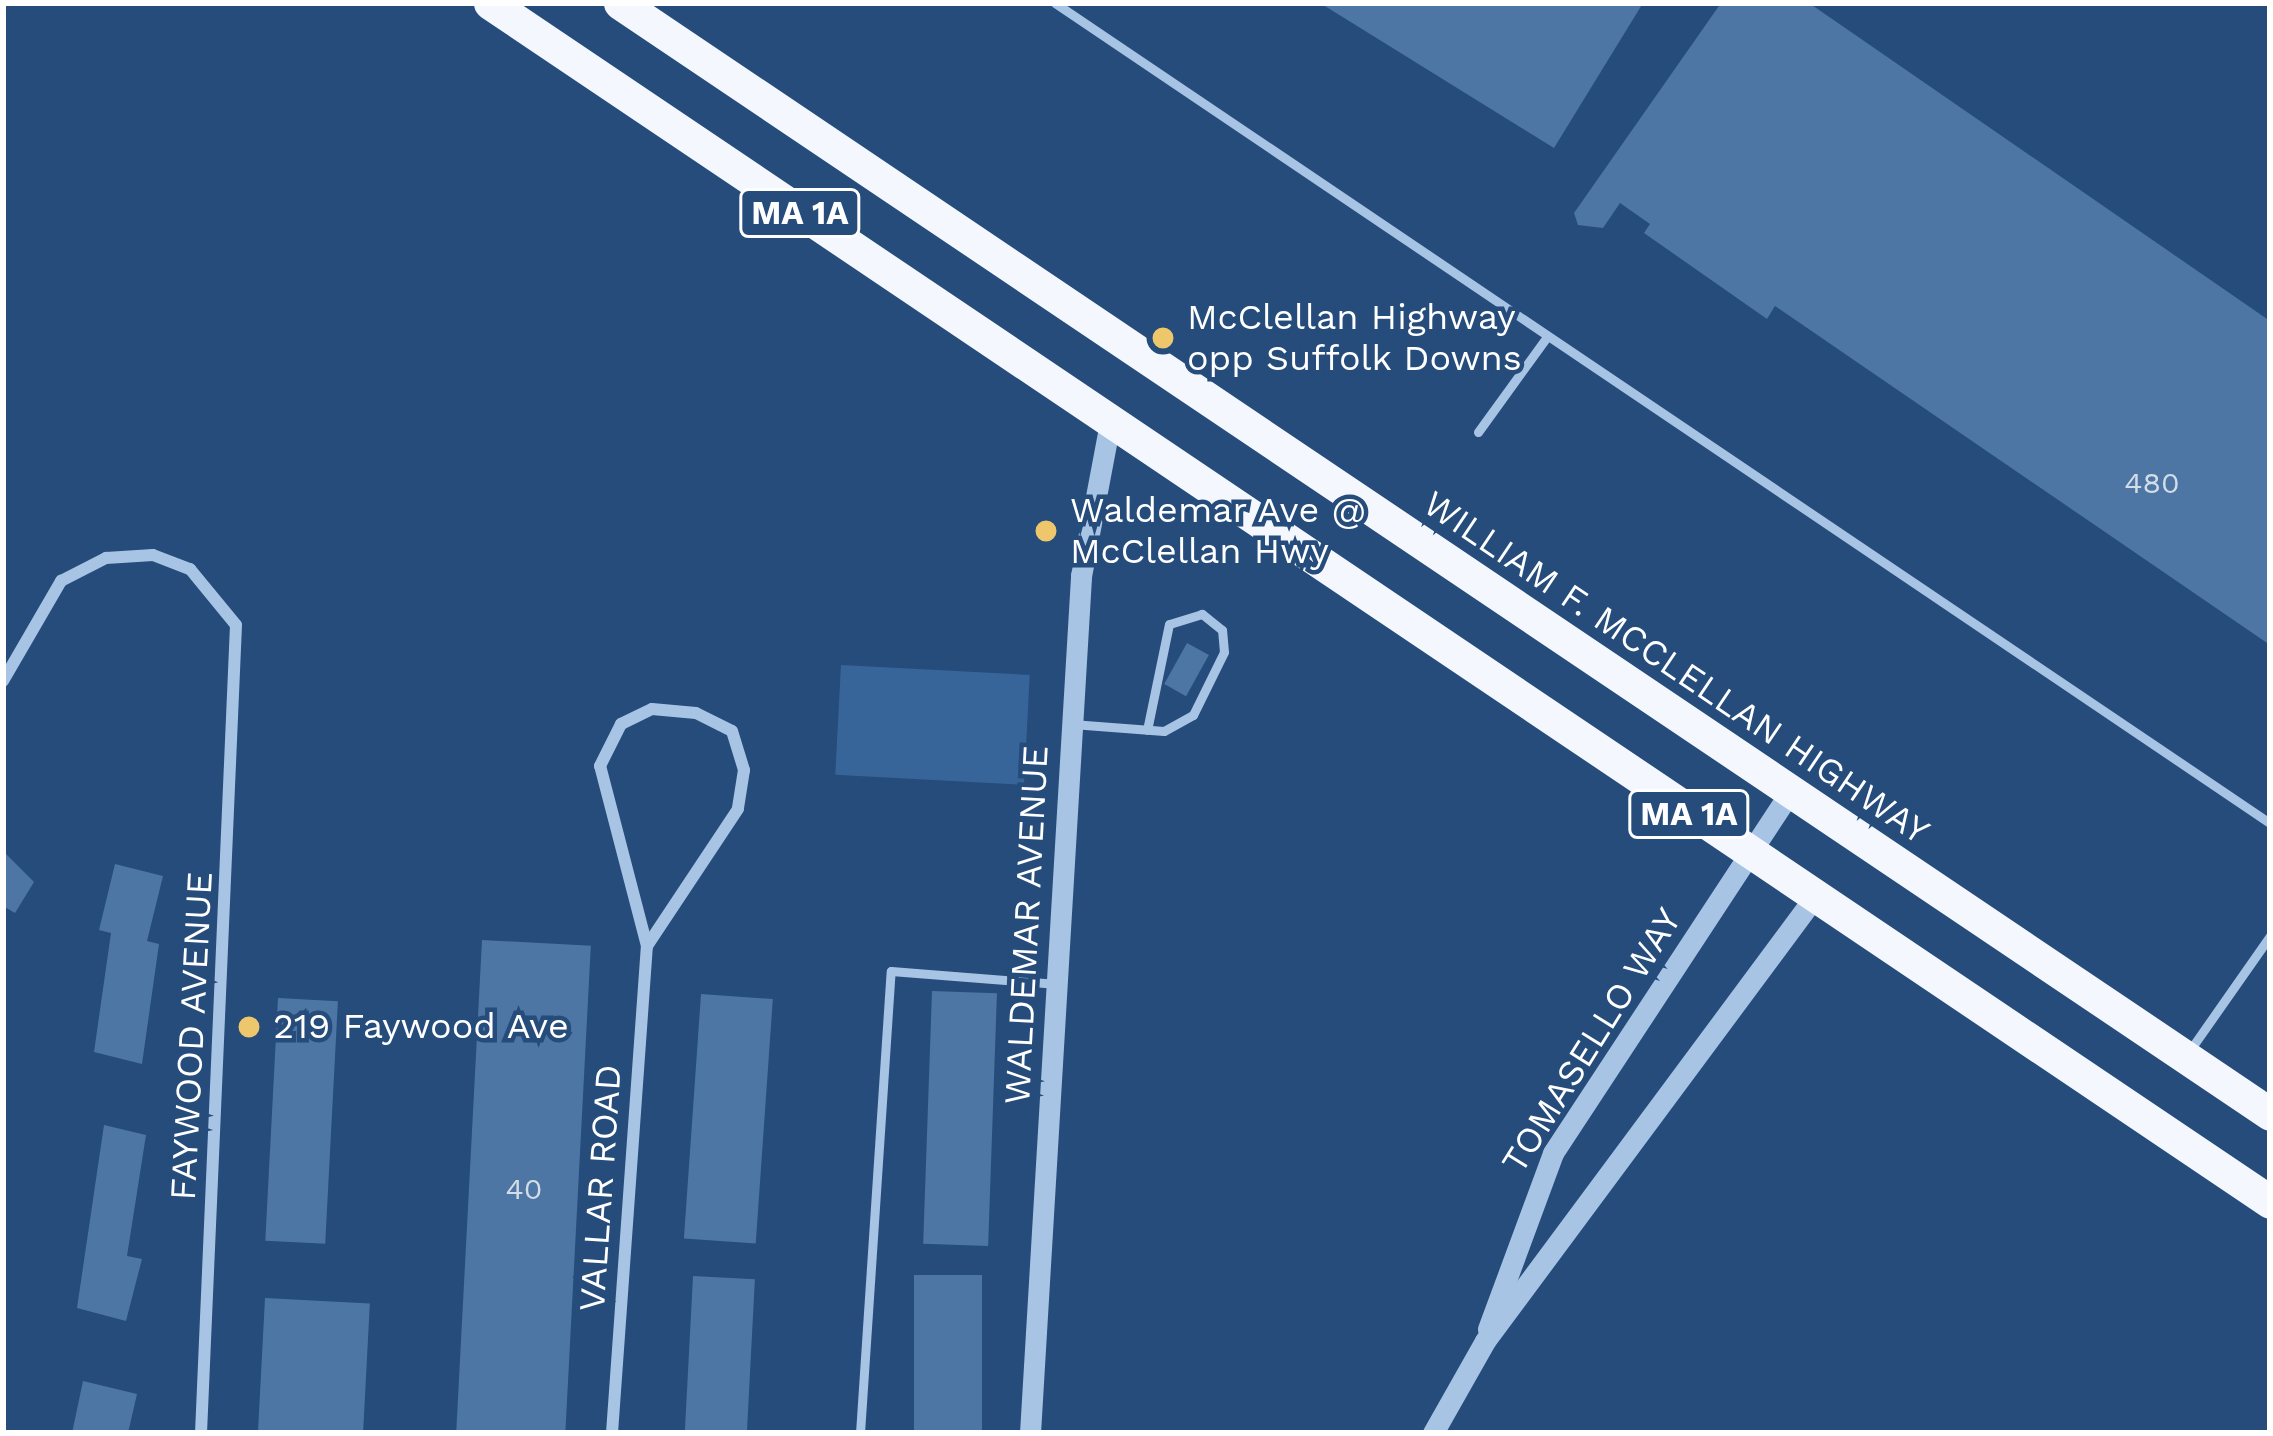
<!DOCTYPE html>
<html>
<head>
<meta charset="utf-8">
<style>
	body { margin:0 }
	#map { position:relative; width:2273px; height:1436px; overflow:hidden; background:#254c7b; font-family:"Work Sans",sans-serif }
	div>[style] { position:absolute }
	.green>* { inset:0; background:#386599; transform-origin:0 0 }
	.building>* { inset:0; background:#4d76a4; transform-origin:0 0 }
	.service>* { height:9px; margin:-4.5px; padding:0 4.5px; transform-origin:4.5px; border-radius:4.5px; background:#a8c4e4 }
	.minor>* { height:12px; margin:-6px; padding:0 6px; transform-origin:6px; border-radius:6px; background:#a8c4e4 }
	.tertiary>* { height:21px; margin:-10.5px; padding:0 10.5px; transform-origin:10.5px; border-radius:10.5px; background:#a8c4e4 }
	.trunk>* { height:33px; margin:-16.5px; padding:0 16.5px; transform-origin:16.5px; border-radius:16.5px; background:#f4f8fe }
	.dots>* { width:33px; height:33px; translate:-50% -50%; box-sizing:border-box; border:6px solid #254c7b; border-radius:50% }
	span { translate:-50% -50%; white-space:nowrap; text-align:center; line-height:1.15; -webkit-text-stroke:9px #254c7b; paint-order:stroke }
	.number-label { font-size:30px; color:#d2dde8 }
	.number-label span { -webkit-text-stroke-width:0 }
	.shield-label span { padding:3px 9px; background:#254c7b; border:3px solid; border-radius:9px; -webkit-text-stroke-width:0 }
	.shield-label { font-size:33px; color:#fff; font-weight:700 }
	.poi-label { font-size:36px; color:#fff }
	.left { translate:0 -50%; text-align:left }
	.street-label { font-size:36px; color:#fff }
	.frame { position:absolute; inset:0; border:6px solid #fff; pointer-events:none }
</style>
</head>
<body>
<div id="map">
	<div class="green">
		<i style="left:841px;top:665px;width:189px;height:110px;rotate:3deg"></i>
	</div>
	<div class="building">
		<i style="clip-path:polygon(1320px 3px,1643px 3px,1554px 148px)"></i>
		<i style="clip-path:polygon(1721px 3px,1809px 3px,2270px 321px,2270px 645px,1775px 306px,1767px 319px,1644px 233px,1650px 224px,1620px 203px,1603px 228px,1578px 225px,1574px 213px)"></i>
		<i style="left:1187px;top:643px;width:25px;height:47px;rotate:29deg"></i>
		<i style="clip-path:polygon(3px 851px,34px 882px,15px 913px,3px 906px)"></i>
		<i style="clip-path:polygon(115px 864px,163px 876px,147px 941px,159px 944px,142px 1064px,94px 1052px,111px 933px,99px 930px)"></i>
		<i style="left:482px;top:940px;width:109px;height:494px;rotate:3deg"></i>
		<i style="left:932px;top:991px;width:65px;height:253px;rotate:2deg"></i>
		<i style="left:701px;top:994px;width:72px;height:245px;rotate:4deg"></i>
		<i style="left:278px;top:998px;width:60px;height:243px;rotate:3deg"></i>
		<i style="clip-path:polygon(104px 1125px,146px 1135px,127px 1256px,142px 1259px,126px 1321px,77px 1308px)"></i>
		<i style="left:914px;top:1275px;width:68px;height:158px"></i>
		<i style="left:693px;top:1276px;width:62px;height:157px;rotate:3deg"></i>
		<i style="left:265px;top:1298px;width:105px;height:135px;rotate:3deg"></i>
		<i style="clip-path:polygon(83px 1381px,137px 1394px,128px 1433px,72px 1433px)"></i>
	</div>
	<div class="service">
		<i style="left:1055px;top:3px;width:1466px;rotate:34.02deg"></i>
		<i style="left:1478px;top:432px;width:116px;rotate:-54.1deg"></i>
		<i style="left:1072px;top:724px;width:92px;rotate:4.4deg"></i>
		<i style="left:1164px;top:731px;width:33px;rotate:-29deg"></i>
		<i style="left:1193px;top:715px;width:70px;rotate:-63.8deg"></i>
		<i style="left:1224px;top:652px;width:22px;rotate:-95deg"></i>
		<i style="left:1222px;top:630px;width:26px;rotate:-141deg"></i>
		<i style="left:1202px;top:614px;width:34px;rotate:163deg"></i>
		<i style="left:1169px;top:624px;width:108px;rotate:101.7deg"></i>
		<i style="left:2188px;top:1053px;width:143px;rotate:-55deg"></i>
		<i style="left:860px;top:1433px;width:463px;rotate:-86.2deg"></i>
		<i style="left:891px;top:971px;width:167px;rotate:4.5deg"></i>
	</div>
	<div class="minor">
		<i style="left:3px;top:681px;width:116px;rotate:-59.9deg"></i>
		<i style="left:61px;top:581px;width:51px;rotate:-27.1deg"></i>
		<i style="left:106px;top:558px;width:47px;rotate:-3.7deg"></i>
		<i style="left:153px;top:555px;width:40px;rotate:21deg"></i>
		<i style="left:190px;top:569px;width:72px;rotate:50.6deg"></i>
		<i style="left:236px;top:625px;width:809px;rotate:92.48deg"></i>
		<i style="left:652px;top:709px;width:44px;rotate:5.2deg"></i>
		<i style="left:696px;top:713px;width:40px;rotate:26.6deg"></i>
		<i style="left:732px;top:731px;width:41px;rotate:72.9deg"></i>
		<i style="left:744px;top:770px;width:39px;rotate:99deg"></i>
		<i style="left:738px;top:809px;width:164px;rotate:123.6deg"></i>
		<i style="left:647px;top:946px;width:186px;rotate:-104.6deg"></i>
		<i style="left:600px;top:766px;width:47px;rotate:-63.4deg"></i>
		<i style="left:621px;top:724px;width:34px;rotate:-26deg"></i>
		<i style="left:612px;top:1433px;width:488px;rotate:-85.9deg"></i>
	</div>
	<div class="tertiary">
		<i style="left:1488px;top:1329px;width:188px;rotate:-69.7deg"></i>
		<i style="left:1553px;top:1153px;width:432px;rotate:-56.7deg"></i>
		<i style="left:1030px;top:1433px;width:859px;rotate:-86.59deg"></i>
		<i style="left:1081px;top:576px;width:156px;rotate:-79.3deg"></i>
		<i style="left:1433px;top:1433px;width:106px;rotate:-60.5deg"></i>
		<i style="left:1485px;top:1341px;width:550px;rotate:-53.42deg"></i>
	</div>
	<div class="trunk">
		<i style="left:490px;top:3px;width:2146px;rotate:33.96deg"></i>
		<i style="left:620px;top:3px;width:1989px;rotate:33.95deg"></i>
	</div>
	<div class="dots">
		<i style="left:1163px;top:338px;background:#eec76d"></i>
		<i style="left:1046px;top:531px;background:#eec76d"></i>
		<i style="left:249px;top:1027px;background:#eec76d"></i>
	</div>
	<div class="number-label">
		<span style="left:2152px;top:483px">480</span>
		<span style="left:524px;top:1189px">40</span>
	</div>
	<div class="shield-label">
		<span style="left:800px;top:213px">MA 1A</span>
		<span style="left:1689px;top:814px">MA 1A</span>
	</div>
	<div class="poi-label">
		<span class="left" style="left:1187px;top:338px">McClellan Highway<br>opp Suffolk Downs</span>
		<span class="left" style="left:1070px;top:531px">Waldemar Ave @<br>McClellan Hwy</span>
		<span class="left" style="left:273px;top:1027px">219 Faywood Ave</span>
	</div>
	<div class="street-label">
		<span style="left:1676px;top:668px;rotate:34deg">WILLIAM F. MCCLELLAN HIGHWAY</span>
		<span style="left:1027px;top:925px;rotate:-87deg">WALDEMAR AVENUE</span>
		<span style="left:192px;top:1036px;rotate:-87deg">FAYWOOD AVENUE</span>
		<span style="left:1592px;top:1041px;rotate:-58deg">TOMASELLO WAY</span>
		<span style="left:601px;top:1188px;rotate:-86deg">VALLAR ROAD</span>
	</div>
	<div class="frame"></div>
</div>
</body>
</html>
